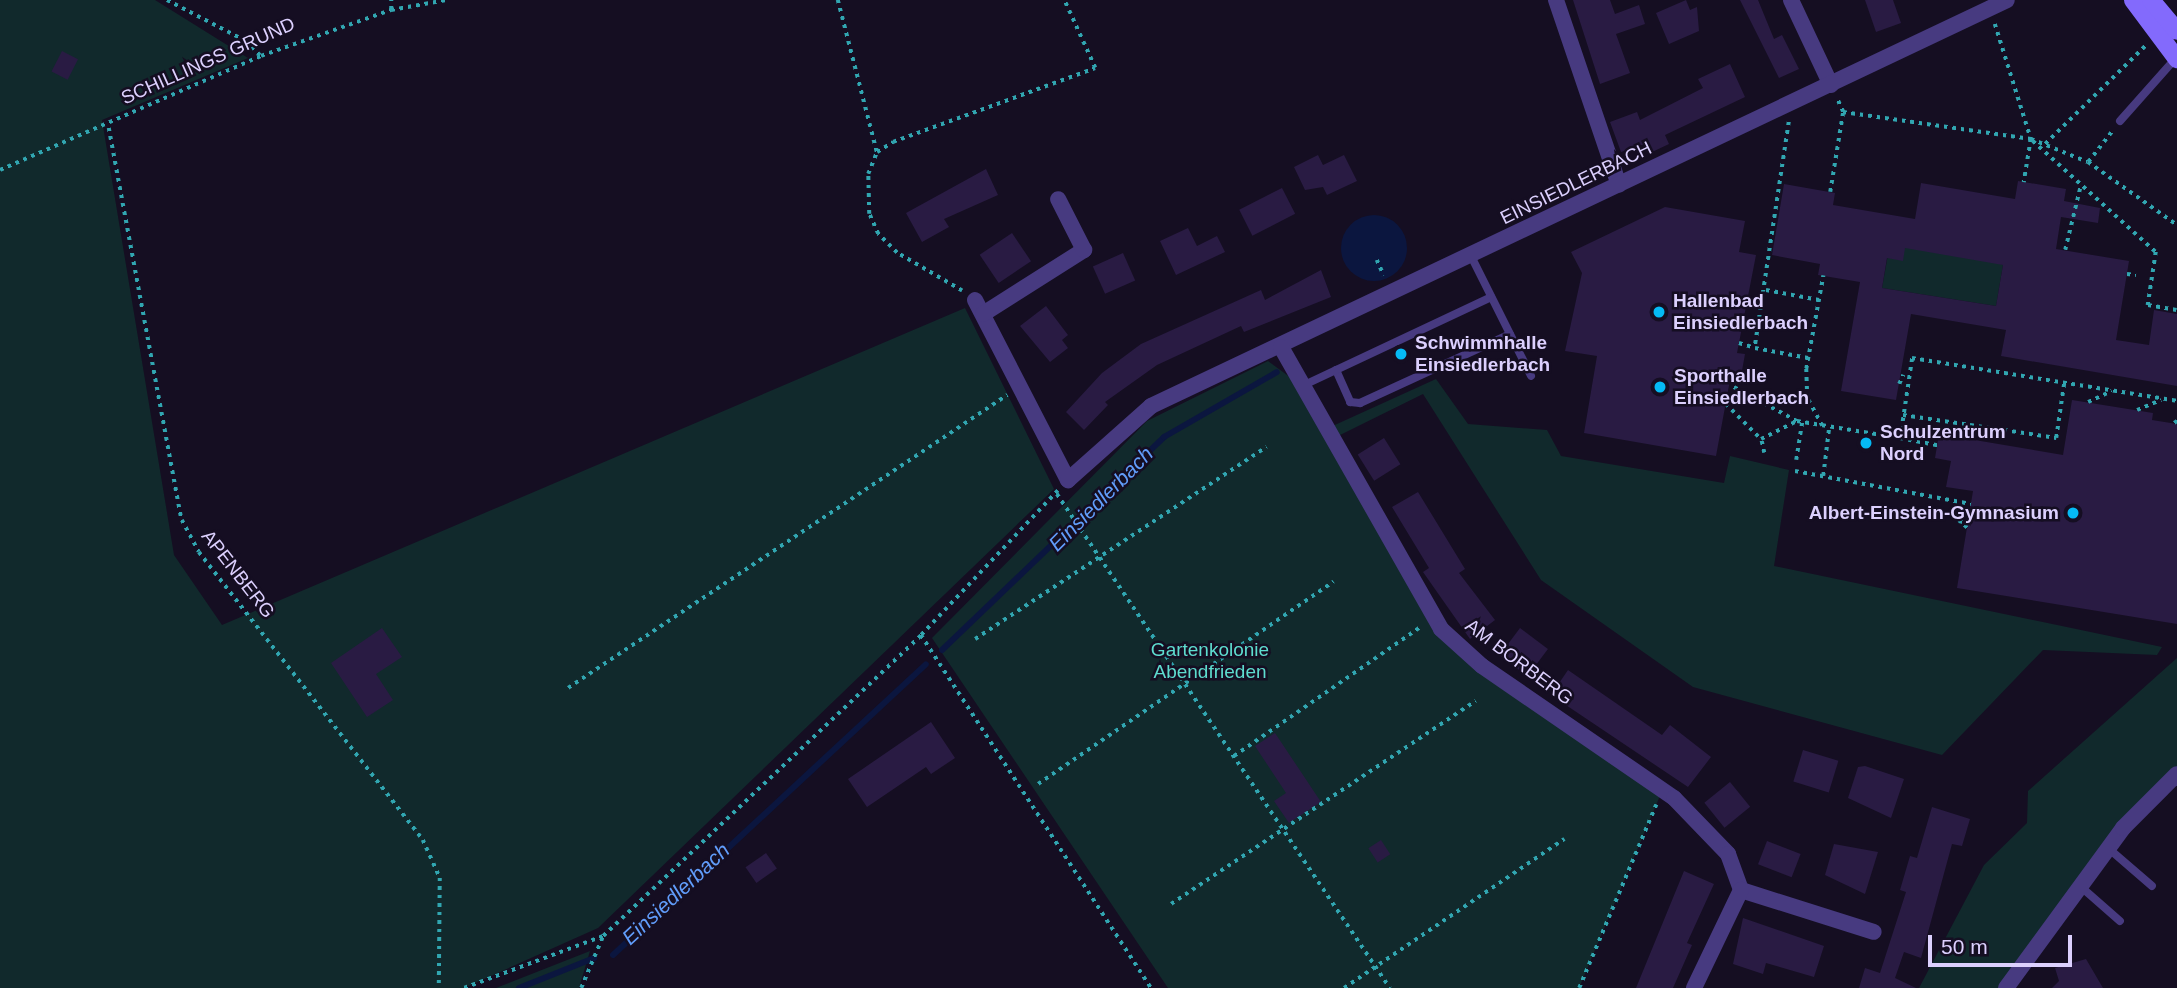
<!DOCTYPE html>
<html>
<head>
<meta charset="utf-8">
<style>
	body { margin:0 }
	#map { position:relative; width:2177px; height:988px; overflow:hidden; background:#150e22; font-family:Arial,sans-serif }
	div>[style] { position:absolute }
	.green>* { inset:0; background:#11292c }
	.water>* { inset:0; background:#0b163f }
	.round { border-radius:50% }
	.stream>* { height:6px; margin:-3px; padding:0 3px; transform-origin:3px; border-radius:3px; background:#0b163f }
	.building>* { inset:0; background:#291b43; transform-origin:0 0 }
	.path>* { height:3.5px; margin-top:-1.75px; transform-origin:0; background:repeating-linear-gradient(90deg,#31a6b1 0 3.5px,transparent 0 8.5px) }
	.service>* { height:8px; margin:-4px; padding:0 4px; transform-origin:4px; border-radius:4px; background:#473a80 }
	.minor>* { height:16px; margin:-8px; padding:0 8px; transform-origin:8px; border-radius:8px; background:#473a80 }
	.secondary>* { height:18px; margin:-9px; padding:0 9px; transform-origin:9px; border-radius:9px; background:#836afc }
	.dots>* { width:19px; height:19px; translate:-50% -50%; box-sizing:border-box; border:4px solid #150e22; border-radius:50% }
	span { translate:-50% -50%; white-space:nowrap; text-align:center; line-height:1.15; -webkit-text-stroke:5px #150e22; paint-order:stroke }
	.street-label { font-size:19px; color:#dcd0fe }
	.poi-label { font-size:19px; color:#dcd0fe; font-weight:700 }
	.left { translate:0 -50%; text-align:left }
	.right { translate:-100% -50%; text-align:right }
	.park-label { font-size:19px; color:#5edccf }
	.water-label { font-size:21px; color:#619dfb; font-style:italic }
	.scale { position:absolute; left:1928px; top:935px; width:144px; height:32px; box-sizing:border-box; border:4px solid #dcd0fe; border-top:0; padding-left:9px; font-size:21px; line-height:24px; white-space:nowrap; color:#dcd0fe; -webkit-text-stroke:5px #150e22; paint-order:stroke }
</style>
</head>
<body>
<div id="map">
	<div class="green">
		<i style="clip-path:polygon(0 0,155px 0,248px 58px,102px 120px,174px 555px,222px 625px,965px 308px,1054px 489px,598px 928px,464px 988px,0 988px)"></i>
		<i style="clip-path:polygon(1894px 221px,2003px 265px,1996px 306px,1882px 288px)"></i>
		<i style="clip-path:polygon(1268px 361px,1302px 386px,1326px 429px,1436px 379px,1468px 424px,1547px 430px,1561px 456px,1724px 483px,1730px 456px,1789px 470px,1774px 566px,2162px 647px,2157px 655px,2043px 650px,1942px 755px,1693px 687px,1541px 580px,1423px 394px,1332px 439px,1441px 629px,1662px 791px,1579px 988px,1168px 988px,932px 638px,1147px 421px)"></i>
		<i style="clip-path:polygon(2177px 658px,2177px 774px,2123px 828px,2006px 988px,1919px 988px,1984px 865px,2027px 823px,2028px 791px)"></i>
		<i style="clip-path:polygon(590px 951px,579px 988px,496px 988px)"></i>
	</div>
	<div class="water">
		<i class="round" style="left:1341px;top:215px;width:66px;height:66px"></i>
	</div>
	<div class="stream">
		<i style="left:942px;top:650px;width:308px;rotate:-43.8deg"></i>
		<i style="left:1164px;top:437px;width:130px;rotate:-29.9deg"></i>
		<i style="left:613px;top:955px;width:427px;rotate:-42.9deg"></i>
		<i style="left:519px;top:988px;width:81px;rotate:-21.8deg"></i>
	</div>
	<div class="building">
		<i style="clip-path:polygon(1573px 0,1610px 0,1615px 14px,1639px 5px,1645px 24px,1616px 34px,1630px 73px,1600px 84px)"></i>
		<i style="clip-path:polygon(1686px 0,1690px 10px,1697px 7px,1699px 31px,1669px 44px,1656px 13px)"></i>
		<i style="clip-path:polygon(1740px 0,1758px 0,1774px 39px,1782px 35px,1799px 69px,1779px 78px)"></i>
		<i style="clip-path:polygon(1865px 0,1893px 0,1901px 23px,1876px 32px)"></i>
		<i style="left:62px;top:51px;width:18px;height:23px;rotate:27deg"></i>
		<i style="clip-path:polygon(1730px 64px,1745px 97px,1665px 135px,1669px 144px,1650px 153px,1645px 144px,1621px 152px,1610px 122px,1637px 112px,1640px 120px,1703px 88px,1698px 79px)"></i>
		<i style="clip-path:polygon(1318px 155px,1323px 165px,1344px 155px,1357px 181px,1327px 195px,1323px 187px,1305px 190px,1294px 167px)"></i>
		<i style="clip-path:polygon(986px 169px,998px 195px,944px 219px,949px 227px,922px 242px,906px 213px)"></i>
		<i style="clip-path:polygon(evenodd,2018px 181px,2066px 189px,2064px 201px,2100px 208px,2098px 223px,2061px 217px,2056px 249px,2129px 261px,2116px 340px,2149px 345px,2154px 310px,2177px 314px,2177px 386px,2001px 356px,2006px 330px,1911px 314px,1896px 400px,1841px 391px,1860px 282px,1818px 275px,1820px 264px,1772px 255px,1784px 184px,1835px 193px,1833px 205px,1915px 219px,1921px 183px,2015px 199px,2018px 181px,1905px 248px,2003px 265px,1996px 306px,1882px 288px,1887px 258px,1903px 261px,1905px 248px)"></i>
		<i style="left:1282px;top:188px;width:29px;height:48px;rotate:63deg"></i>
		<i style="clip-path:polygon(1665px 207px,1745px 221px,1739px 252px,1756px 255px,1737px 353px,1745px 354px,1740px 382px,1730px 380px,1716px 456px,1584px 433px,1597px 356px,1565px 351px,1582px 273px,1571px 252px)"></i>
		<i style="clip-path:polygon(1188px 228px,1197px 246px,1217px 236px,1225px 252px,1176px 275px,1160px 241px)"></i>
		<i style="left:1012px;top:233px;width:34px;height:39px;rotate:56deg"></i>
		<i style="left:1123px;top:253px;width:30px;height:33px;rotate:66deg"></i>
		<i style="clip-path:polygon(1321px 270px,1331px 297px,1244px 332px,1241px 326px,1157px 365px,1105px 402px,1108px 405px,1084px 430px,1066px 412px,1102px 373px,1141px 344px,1261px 290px,1265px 300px)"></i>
		<i style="clip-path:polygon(1046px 306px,1068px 335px,1062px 340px,1068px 348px,1050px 362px,1020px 326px)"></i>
		<i style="clip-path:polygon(2072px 400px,2153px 413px,2152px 420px,2177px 424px,2177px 624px,1957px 588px,1973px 491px,1946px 487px,1951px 461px,1935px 458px,1939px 434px,2063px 455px)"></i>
		<i style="left:1384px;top:438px;width:31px;height:31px;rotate:58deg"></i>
		<i style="clip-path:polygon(1418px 492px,1465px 569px,1459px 573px,1495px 620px,1470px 639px,1423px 572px,1429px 568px,1392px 507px)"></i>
		<i style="clip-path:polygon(382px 628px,402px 657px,376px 674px,393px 700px,367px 717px,331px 663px)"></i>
		<i style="left:1520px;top:628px;width:35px;height:34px;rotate:37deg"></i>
		<i style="clip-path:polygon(1568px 670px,1662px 735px,1670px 725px,1711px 757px,1688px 787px,1551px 695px)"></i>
		<i style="clip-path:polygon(931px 722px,955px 758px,931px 774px,926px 767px,867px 807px,848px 779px)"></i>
		<i style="clip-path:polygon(1275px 733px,1321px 802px,1289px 823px,1274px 801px,1286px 793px,1255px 746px)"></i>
		<i style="left:1803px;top:750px;width:37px;height:33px;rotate:17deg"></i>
		<i style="clip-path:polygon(1865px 766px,1904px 779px,1891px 818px,1848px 798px,1858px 767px)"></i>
		<i style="left:1730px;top:782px;width:32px;height:33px;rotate:51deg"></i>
		<i style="clip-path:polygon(1932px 807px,1970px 819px,1962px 846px,1952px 844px,1921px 958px,1904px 952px,1895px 978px,1916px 988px,1859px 988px,1865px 968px,1880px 973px,1906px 892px,1900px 890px,1910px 856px,1917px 858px)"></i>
		<i style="left:1381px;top:840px;width:17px;height:15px;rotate:57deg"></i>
		<i style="left:1767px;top:841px;width:36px;height:25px;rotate:21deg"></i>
		<i style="clip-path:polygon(1834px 844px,1878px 852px,1865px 894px,1825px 875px)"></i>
		<i style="left:766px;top:853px;width:19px;height:25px;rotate:55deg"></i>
		<i style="clip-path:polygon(1684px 871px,1714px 884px,1687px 943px,1692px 945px,1673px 988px,1636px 988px)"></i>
		<i style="clip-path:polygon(1743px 918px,1824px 946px,1814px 977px,1766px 963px,1763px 974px,1733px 964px)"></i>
		<i style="clip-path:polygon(2086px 959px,2103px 988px,2052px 988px,2059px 981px,2055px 968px)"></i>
	</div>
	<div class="path">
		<i style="left:167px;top:0;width:89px;rotate:27.4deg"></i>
		<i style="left:246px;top:41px;width:20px;rotate:45deg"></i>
		<i style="left:838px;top:0;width:157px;rotate:75.6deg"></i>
		<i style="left:391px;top:10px;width:10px;rotate:-90deg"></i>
		<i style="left:1995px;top:24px;width:121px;rotate:72.6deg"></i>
		<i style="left:2031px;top:139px;width:44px;rotate:99.2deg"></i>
		<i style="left:1843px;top:112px;width:190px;rotate:8.2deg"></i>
		<i style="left:2031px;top:139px;width:61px;rotate:22deg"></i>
		<i style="left:2088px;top:162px;width:109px;rotate:35.3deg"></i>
		<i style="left:1789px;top:122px;width:229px;rotate:98.6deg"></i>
		<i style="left:1755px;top:348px;width:54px;rotate:10.7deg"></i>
		<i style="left:109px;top:128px;width:399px;rotate:79.5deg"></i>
		<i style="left:182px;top:520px;width:36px;rotate:62deg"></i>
		<i style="left:199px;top:552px;width:365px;rotate:52.1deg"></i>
		<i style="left:423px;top:840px;width:42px;rotate:65.9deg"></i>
		<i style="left:440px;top:878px;width:110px;rotate:90.5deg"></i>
		<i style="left:2033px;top:141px;width:166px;rotate:42.1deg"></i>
		<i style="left:2156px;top:252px;width:54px;rotate:98.6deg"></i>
		<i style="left:2148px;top:305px;width:29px;rotate:10deg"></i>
		<i style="left:2045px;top:144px;width:140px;rotate:-44.4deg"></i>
		<i style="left:2088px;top:162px;width:39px;rotate:-52deg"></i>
		<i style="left:0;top:170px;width:285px;rotate:-23.6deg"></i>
		<i style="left:261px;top:56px;width:138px;rotate:-19.5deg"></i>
		<i style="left:391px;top:10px;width:56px;rotate:-10.3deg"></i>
		<i style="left:1830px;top:192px;width:81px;rotate:-80.8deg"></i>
		<i style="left:1843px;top:112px;width:14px;rotate:-115deg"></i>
		<i style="left:2065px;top:250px;width:64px;rotate:-76.4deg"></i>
		<i style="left:1377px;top:260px;width:17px;rotate:66deg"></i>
		<i style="left:2127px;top:274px;width:9px;rotate:6deg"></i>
		<i style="left:1766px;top:290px;width:54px;rotate:10.7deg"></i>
		<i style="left:962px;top:291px;width:75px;rotate:-149.7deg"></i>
		<i style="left:897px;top:253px;width:27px;rotate:-135deg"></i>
		<i style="left:878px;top:234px;width:22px;rotate:-114deg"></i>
		<i style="left:869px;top:214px;width:40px;rotate:-91.4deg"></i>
		<i style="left:868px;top:174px;width:24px;rotate:-68deg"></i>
		<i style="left:877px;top:152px;width:19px;rotate:-32deg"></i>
		<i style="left:893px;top:142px;width:215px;rotate:-20.1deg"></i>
		<i style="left:1095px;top:68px;width:75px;rotate:-114.5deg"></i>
		<i style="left:1739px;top:343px;width:17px;rotate:17deg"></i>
		<i style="left:1734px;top:380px;width:7px;rotate:90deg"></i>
		<i style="left:1734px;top:387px;width:72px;rotate:28.4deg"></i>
		<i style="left:1797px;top:421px;width:104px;rotate:9.4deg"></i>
		<i style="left:1900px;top:438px;width:81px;rotate:-81.5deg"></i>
		<i style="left:1912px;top:358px;width:268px;rotate:9.2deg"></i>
		<i style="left:1899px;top:384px;width:10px;rotate:-66deg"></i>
		<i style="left:2088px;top:402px;width:26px;rotate:-25deg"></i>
		<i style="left:1726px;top:404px;width:49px;rotate:45deg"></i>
		<i style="left:2137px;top:410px;width:26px;rotate:-23deg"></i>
		<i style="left:1903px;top:415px;width:155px;rotate:8.5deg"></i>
		<i style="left:2056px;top:438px;width:56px;rotate:-81.7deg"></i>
		<i style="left:2174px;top:423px;width:4px;rotate:-34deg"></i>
		<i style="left:1822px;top:426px;width:32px;rotate:-118deg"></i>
		<i style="left:1807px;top:398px;width:29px;rotate:-92deg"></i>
		<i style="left:1806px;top:369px;width:95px;rotate:-79.6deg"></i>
		<i style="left:1900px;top:438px;width:38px;rotate:11deg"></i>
		<i style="left:1764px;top:453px;width:14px;rotate:-102deg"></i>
		<i style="left:1761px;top:439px;width:40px;rotate:-26.6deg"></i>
		<i style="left:1796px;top:460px;width:38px;rotate:-81deg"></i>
		<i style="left:1795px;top:471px;width:179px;rotate:10.6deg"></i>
		<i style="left:1823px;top:476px;width:49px;rotate:-83deg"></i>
		<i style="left:1057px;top:494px;width:596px;rotate:56.02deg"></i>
		<i style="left:1967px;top:528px;width:11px;rotate:-139deg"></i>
		<i style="left:1959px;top:521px;width:9px;rotate:13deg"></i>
		<i style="left:921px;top:635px;width:421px;rotate:56.9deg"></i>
		<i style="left:975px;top:639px;width:349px;rotate:-33.4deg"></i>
		<i style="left:568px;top:688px;width:528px;rotate:-33.72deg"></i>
		<i style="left:1234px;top:756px;width:229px;rotate:-34.7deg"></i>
		<i style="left:1038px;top:784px;width:358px;rotate:-34.4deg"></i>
		<i style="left:1171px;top:904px;width:366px;rotate:-33.7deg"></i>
		<i style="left:464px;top:988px;width:148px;rotate:-20.5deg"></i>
		<i style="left:603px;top:936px;width:438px;rotate:-43.4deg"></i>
		<i style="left:921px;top:635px;width:199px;rotate:-46.6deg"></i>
		<i style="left:581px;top:988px;width:56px;rotate:-67.1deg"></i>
		<i style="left:1344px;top:988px;width:266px;rotate:-34.1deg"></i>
		<i style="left:1579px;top:988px;width:199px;rotate:-67.2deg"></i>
	</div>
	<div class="service">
		<i style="left:2120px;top:121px;width:84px;rotate:-48.4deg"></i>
		<i style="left:1471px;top:256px;width:134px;rotate:63.4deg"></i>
		<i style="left:1336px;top:370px;width:35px;rotate:66deg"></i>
		<i style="left:1350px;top:402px;width:10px;rotate:6deg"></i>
		<i style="left:1360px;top:403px;width:165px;rotate:-24.7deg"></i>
		<i style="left:1302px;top:386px;width:209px;rotate:-25.2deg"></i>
		<i style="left:2108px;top:848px;width:58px;rotate:40.8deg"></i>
		<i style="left:2080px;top:886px;width:53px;rotate:41.2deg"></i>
	</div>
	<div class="minor">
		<i style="left:1556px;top:0;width:195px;rotate:71.2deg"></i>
		<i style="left:1791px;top:0;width:94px;rotate:64.8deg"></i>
		<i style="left:975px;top:300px;width:203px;rotate:62.7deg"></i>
		<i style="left:1068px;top:480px;width:111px;rotate:-41.7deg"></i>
		<i style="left:1151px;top:406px;width:947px;rotate:-25.37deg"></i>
		<i style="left:983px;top:314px;width:120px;rotate:-32.4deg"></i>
		<i style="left:1084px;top:250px;width:57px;rotate:-117deg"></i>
		<i style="left:1281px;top:347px;width:324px;rotate:60.4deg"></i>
		<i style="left:1441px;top:629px;width:55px;rotate:42.1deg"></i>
		<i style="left:1482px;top:666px;width:233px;rotate:34.5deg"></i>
		<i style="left:1674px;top:798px;width:78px;rotate:46deg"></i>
		<i style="left:1728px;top:854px;width:38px;rotate:70deg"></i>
		<i style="left:1741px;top:890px;width:139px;rotate:17.5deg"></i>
		<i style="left:1694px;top:988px;width:109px;rotate:-64.4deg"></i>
		<i style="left:2006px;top:988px;width:198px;rotate:-53.8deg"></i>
		<i style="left:2123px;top:828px;width:76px;rotate:-45deg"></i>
	</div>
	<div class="secondary">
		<i style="left:2133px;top:0;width:74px;rotate:53.3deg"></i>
		<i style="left:2151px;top:0;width:40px;rotate:50deg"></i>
	</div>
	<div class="dots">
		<i style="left:1659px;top:312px;background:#05baf5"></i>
		<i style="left:1401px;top:354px;background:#05baf5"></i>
		<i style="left:1660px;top:387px;background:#05baf5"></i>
		<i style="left:1866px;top:443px;background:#05baf5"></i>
		<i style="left:2073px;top:513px;background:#05baf5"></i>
	</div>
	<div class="street-label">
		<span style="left:208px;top:61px;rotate:-24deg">SCHILLINGS GRUND</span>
		<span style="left:1576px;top:183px;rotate:-26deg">EINSIEDLERBACH</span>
		<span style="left:238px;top:574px;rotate:52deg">APENBERG</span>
		<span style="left:1519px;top:662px;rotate:37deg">AM BORBERG</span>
	</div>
	<div class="poi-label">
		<span class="left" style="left:1673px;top:312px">Hallenbad<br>Einsiedlerbach</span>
		<span class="left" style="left:1415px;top:354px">Schwimmhalle<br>Einsiedlerbach</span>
		<span class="left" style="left:1674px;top:387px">Sporthalle<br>Einsiedlerbach</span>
		<span class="left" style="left:1880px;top:443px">Schulzentrum<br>Nord</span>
		<span class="right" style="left:2059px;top:513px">Albert-Einstein-Gymnasium</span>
	</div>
	<div class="park-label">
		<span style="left:1210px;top:661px">Gartenkolonie<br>Abendfrieden</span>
	</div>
	<div class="water-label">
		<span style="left:1101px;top:499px;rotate:-45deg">Einsiedlerbach</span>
		<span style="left:676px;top:894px;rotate:-43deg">Einsiedlerbach</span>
	</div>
	<div class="scale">50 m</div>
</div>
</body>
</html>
